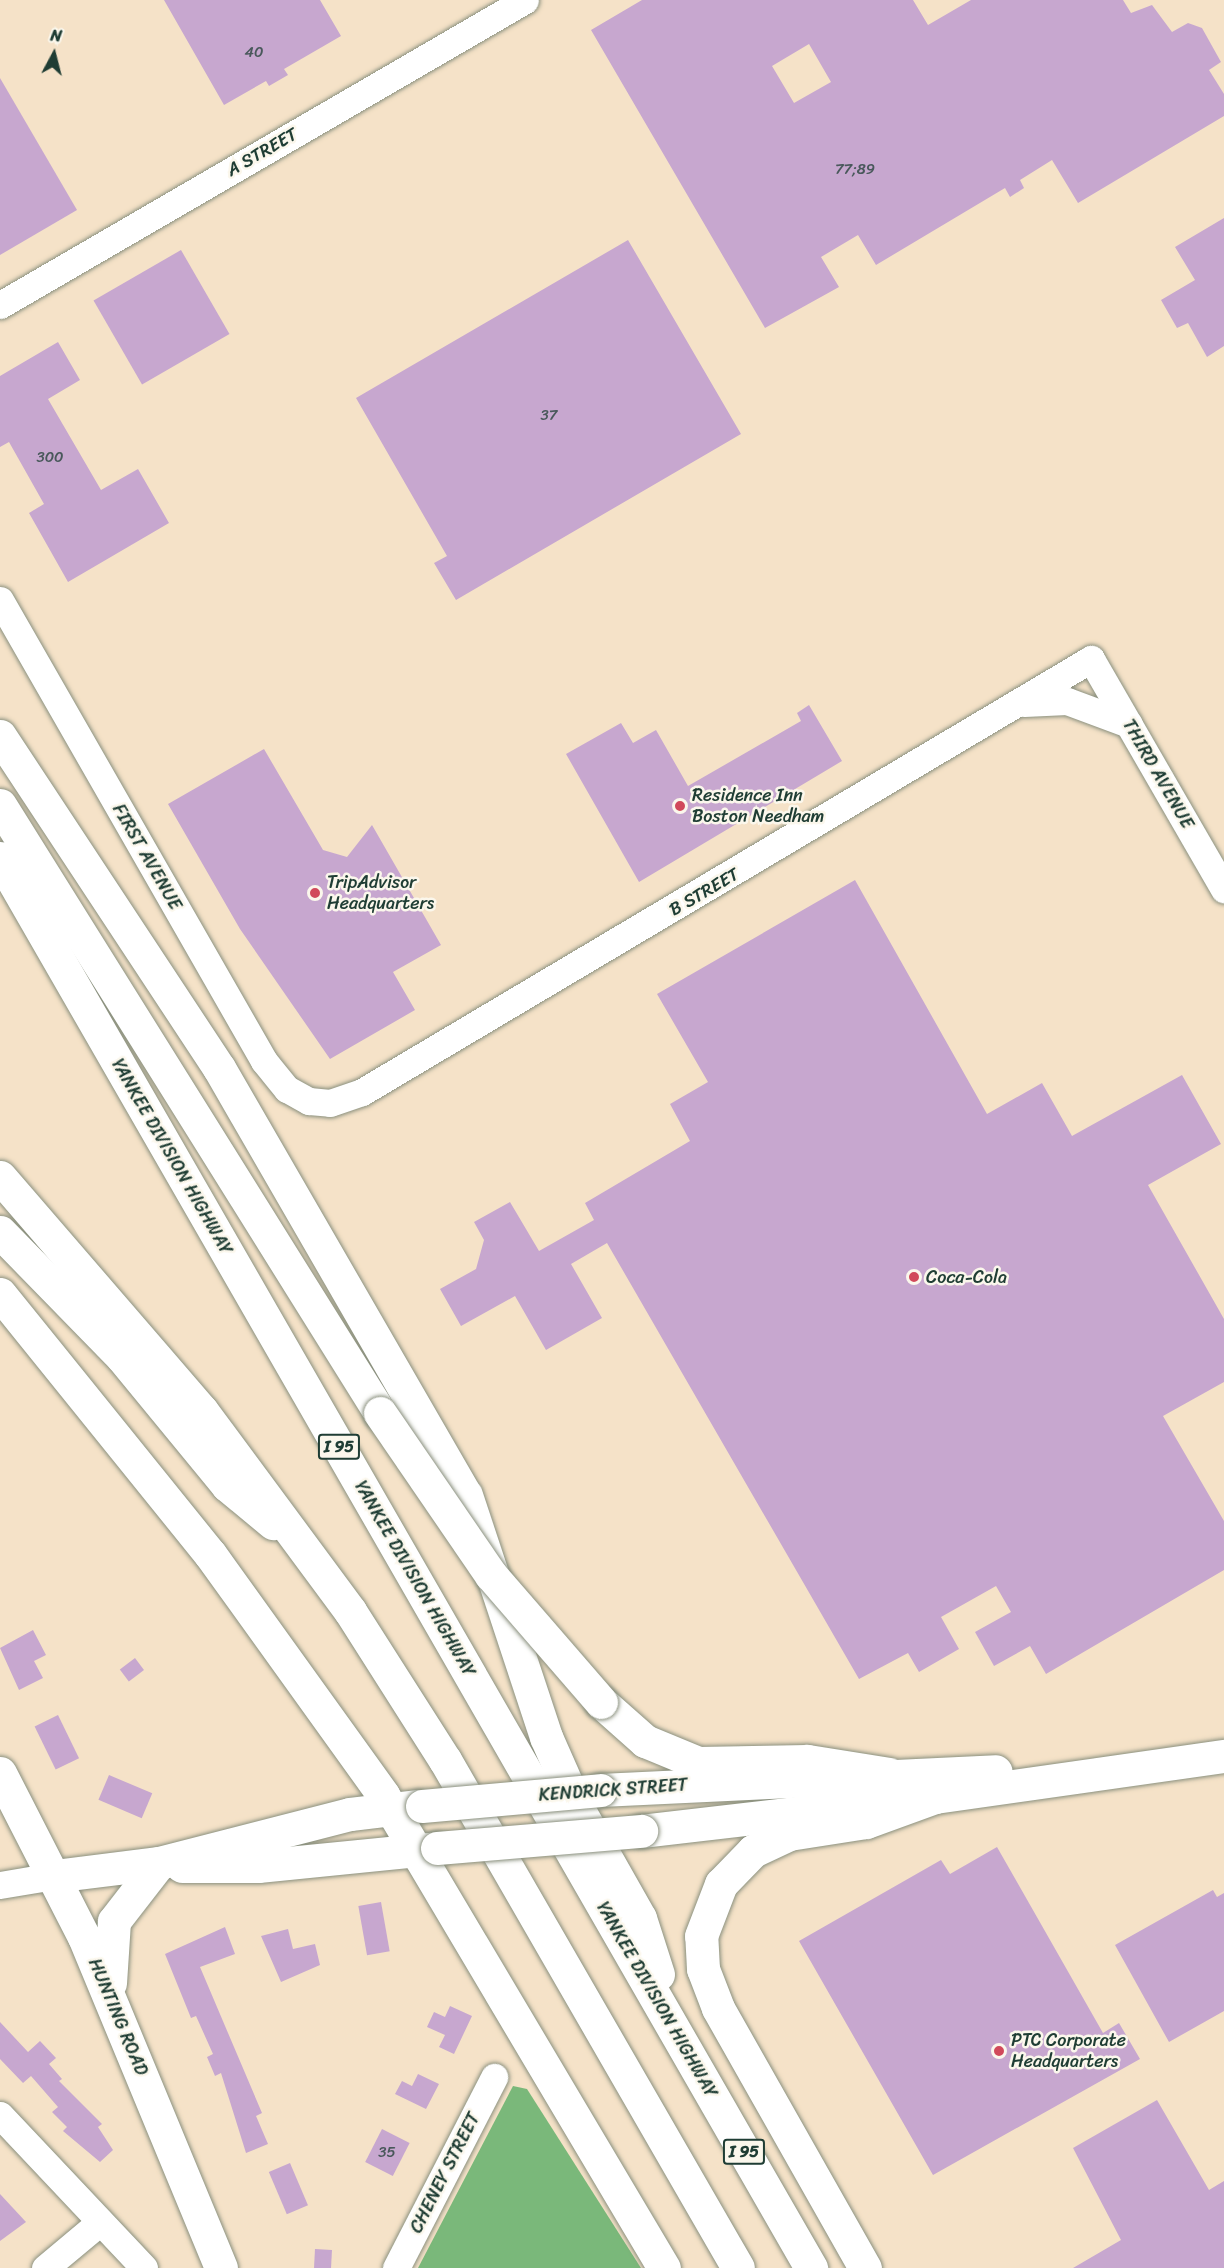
<!DOCTYPE html>
<html>
<head>
<meta charset="utf-8">
<style>
	body { margin:0 }
	#map { position:relative; width:1224px; height:2268px; overflow:hidden; background:#f5e2c8; font-family:Sriracha,sans-serif }
	div>[style] { position:absolute }
	.forest>* { inset:0; background:#7ab87a }
	.building>* { inset:0; background:#c7a7cf; transform-origin:0 0 }
	.roads { filter:drop-shadow(0 0 2px #8a907e) drop-shadow(0 0 2px #8a907e) }
	.minor>* { height:27px; margin:-13.5px; padding:0 13.5px; transform-origin:13.5px; border-radius:13.5px; background:#fff }
	.major>* { height:33px; margin:-16.5px; padding:0 16.5px; transform-origin:16.5px; border-radius:16.5px; background:#fff }
	.highway>* { height:33px; margin:-16.5px; padding:0 16.5px; transform-origin:16.5px; border-radius:16.5px; background:#fff }
	.bridges { filter:drop-shadow(0 0 2px #8a907e) drop-shadow(0 0 2px #8a907e) }
	.major-bridge>* { height:33px; margin:-16.5px; padding:0 16.5px; transform-origin:16.5px; border-radius:16.5px; background:#fff }
	.highway-bridge>* { height:33px; margin:-16.5px; padding:0 16.5px; transform-origin:16.5px; border-radius:16.5px; background:#fff }
	.dots>* { width:16px; height:16px; translate:-50% -50%; box-sizing:border-box; border:3px solid #fbf7ec; border-radius:50% }
	span { translate:-50% -50%; white-space:nowrap; text-align:center; line-height:1.15; -webkit-text-stroke:5px #fbf7ec; paint-order:stroke }
	.number-label { font-size:15px; color:#49585b }
	.number-label span { -webkit-text-stroke-width:0 }
	.shield-label span { padding:2px 4px; background:#fbf7ec; border:2px solid; border-radius:4px; -webkit-text-stroke-width:0 }
	.shield-label { font-size:16px; color:#1f3d34; font-weight:700 }
	.street-label { font-size:18px; color:#1f3d34 }
	.poi-label { font-size:18px; color:#1f3d34 }
	.left { translate:0 -50%; text-align:left }
	.north { position:absolute; left:24px; top:24px; width:60px; height:60px; -webkit-text-stroke:4px #fbf7ec; paint-order:stroke; rotate:7deg; font-size:16px; font-weight:700; line-height:24px; text-align:center; color:#1f3d34 }
	.north::after { content:''; display:block; margin:auto; width:21px; height:27px; background:#1f3d34; clip-path:polygon(50% 0,100% 100%,50% 72%,0 100%) }
</style>
</head>
<body>
<div id="map">
	<div class="forest">
		<i style="clip-path:polygon(513px 2086px,527px 2089px,641px 2268px,418px 2268px)"></i>
	</div>
	<div class="building">
		<i style="clip-path:polygon(164px 0,320px 0,341px 36px,284px 69px,288px 75px,269px 86px,266px 81px,224px 105px)"></i>
		<i style="clip-path:polygon(evenodd,642px 0,913px 0,928px 25px,971px 0,1123px 0,1131px 13px,1152px 5px,1172px 32px,1188px 23px,1202px 28px,1221px 62px,1209px 70px,1224px 94px,1224px 116px,1078px 203px,1052px 160px,1020px 180px,1024px 188px,1010px 197px,1005px 188px,876px 265px,858px 235px,821px 257px,839px 287px,765px 328px,591px 30px,642px 0,809px 44px,831px 82px,794px 103px,772px 66px,809px 44px)"></i>
		<i style="clip-path:polygon(0 78px,77px 210px,0 255px)"></i>
		<i style="clip-path:polygon(1224px 218px,1224px 346px,1207px 357px,1188px 323px,1177px 328px,1161px 300px,1195px 280px,1175px 247px)"></i>
		<i style="clip-path:polygon(628px 240px,741px 434px,456px 600px,434px 563px,447px 556px,356px 398px)"></i>
		<i style="left:181px;top:250px;width:97px;height:101px;rotate:60deg"></i>
		<i style="clip-path:polygon(58px 342px,80px 380px,48px 399px,101px 490px,138px 469px,169px 523px,68px 582px,29px 513px,44px 504px,9px 442px,0 447px,0 376px)"></i>
		<i style="clip-path:polygon(809px 705px,842px 761px,639px 882px,566px 754px,621px 723px,633px 743px,656px 730px,688px 786px,801px 721px,797px 713px)"></i>
		<i style="clip-path:polygon(264px 749px,323px 850px,347px 857px,372px 825px,441px 945px,393px 972px,415px 1010px,330px 1059px,240px 929px,168px 804px)"></i>
		<i style="clip-path:polygon(855px 880px,987px 1114px,1042px 1083px,1072px 1136px,1182px 1075px,1221px 1144px,1148px 1185px,1224px 1319px,1224px 1382px,1163px 1416px,1224px 1521px,1224px 1570px,1046px 1674px,1030px 1646px,994px 1666px,975px 1632px,1011px 1612px,996px 1586px,941px 1617px,959px 1649px,919px 1672px,908px 1653px,859px 1679px,607px 1243px,571px 1264px,602px 1318px,546px 1350px,515px 1296px,461px 1326px,440px 1289px,476px 1269px,484px 1240px,474px 1222px,510px 1202px,539px 1251px,594px 1220px,585px 1203px,690px 1141px,670px 1104px,708px 1082px,657px 994px)"></i>
		<i style="clip-path:polygon(33px 1630px,46px 1655px,34px 1661px,43px 1678px,19px 1690px,0 1648px)"></i>
		<i style="left:135px;top:1658px;width:15px;height:19px;rotate:53deg"></i>
		<i style="left:58px;top:1715px;width:48px;height:26px;rotate:64deg"></i>
		<i style="left:109px;top:1775px;width:47px;height:27px;rotate:23deg"></i>
		<i style="clip-path:polygon(997px 1847px,1103px 2033px,1119px 2023px,1140px 2059px,933px 2175px,799px 1941px,941px 1860px,950px 1874px)"></i>
		<i style="clip-path:polygon(1213px 1890px,1217px 1897px,1224px 1893px,1224px 2011px,1169px 2042px,1115px 1945px)"></i>
		<i style="left:381px;top:1902px;width:50px;height:23px;rotate:80deg"></i>
		<i style="clip-path:polygon(225px 1927px,235px 1954px,200px 1967px,262px 2113px,256px 2116px,268px 2144px,246px 2153px,221px 2073px,215px 2076px,207px 2057px,213px 2054px,196px 2016px,191px 2018px,165px 1954px)"></i>
		<i style="clip-path:polygon(288px 1929px,293px 1949px,315px 1944px,320px 1965px,281px 1982px,261px 1936px)"></i>
		<i style="clip-path:polygon(450px 2006px,472px 2016px,454px 2054px,439px 2047px,445px 2035px,427px 2027px,434px 2012px,445px 2017px)"></i>
		<i style="clip-path:polygon(0 2022px,28px 2052px,40px 2041px,56px 2058px,49px 2064px,62px 2079px,59px 2081px,102px 2124px,98px 2127px,113px 2150px,100px 2162px,63px 2131px,67px 2127px,52px 2112px,58px 2107px,31px 2076px,23px 2083px,0 2059px)"></i>
		<i style="clip-path:polygon(418px 2074px,439px 2084px,426px 2109px,395px 2094px,402px 2081px,412px 2086px)"></i>
		<i style="clip-path:polygon(1157px 2100px,1209px 2190px,1224px 2181px,1224px 2268px,1073px 2268px,1121px 2240px,1073px 2148px)"></i>
		<i style="left:382px;top:2129px;width:31px;height:37px;rotate:27deg"></i>
		<i style="left:290px;top:2163px;width:46px;height:23px;rotate:67deg"></i>
		<i style="clip-path:polygon(0 2194px,26px 2222px,0 2241px)"></i>
		<i style="left:315px;top:2249px;width:17px;height:19px;rotate:3deg"></i>
	</div>
	<div class="roads">
		<div class="minor">
			<i style="left:0;top:305px;width:607px;rotate:-30.15deg"></i>
			<i style="left:0;top:600px;width:531px;rotate:60.2deg"></i>
			<i style="left:264px;top:1061px;width:36px;rotate:51deg"></i>
			<i style="left:287px;top:1089px;width:25px;rotate:29deg"></i>
			<i style="left:309px;top:1101px;width:21px;rotate:5deg"></i>
			<i style="left:330px;top:1103px;width:34px;rotate:-19deg"></i>
			<i style="left:362px;top:1092px;width:848px;rotate:-30.71deg"></i>
			<i style="left:1091px;top:659px;width:266px;rotate:60deg"></i>
			<i style="left:1024px;top:703px;width:43px;rotate:-2.7deg"></i>
			<i style="left:1067px;top:701px;width:66px;rotate:20.4deg"></i>
			<i style="left:0;top:1885px;width:55px;rotate:-9.5deg"></i>
			<i style="left:0;top:2115px;width:210px;rotate:46.7deg"></i>
			<i style="left:45px;top:2268px;width:72px;rotate:-39.9deg"></i>
			<i style="left:396px;top:2268px;width:215px;rotate:-62.8deg"></i>
		</div>
		<div class="major">
			<i style="left:0;top:1773px;width:184px;rotate:62.9deg"></i>
			<i style="left:84px;top:1937px;width:358px;rotate:67.5deg"></i>
			<i style="left:600px;top:1790px;width:396px;rotate:-2.7deg"></i>
			<i style="left:641px;top:1831px;width:296px;rotate:-6.6deg"></i>
			<i style="left:935px;top:1797px;width:292px;rotate:-8.1deg"></i>
			<i style="left:182px;top:1866px;width:76px"></i>
			<i style="left:258px;top:1866px;width:180px;rotate:-5.7deg"></i>
			<i style="left:54px;top:1876px;width:106px;rotate:-7.1deg"></i>
			<i style="left:159px;top:1863px;width:197px;rotate:-14.4deg"></i>
			<i style="left:350px;top:1814px;width:67px;rotate:-6.8deg"></i>
			<i style="left:110px;top:1983px;width:62px;rotate:-86.3deg"></i>
			<i style="left:114px;top:1921px;width:73px;rotate:-52.2deg"></i>
		</div>
		<div class="highway">
			<i style="left:0;top:736px;width:398px;rotate:56.6deg"></i>
			<i style="left:219px;top:1068px;width:493px;rotate:60deg"></i>
			<i style="left:466px;top:1495px;width:255px;rotate:71.7deg"></i>
			<i style="left:546px;top:1737px;width:74px;rotate:66.2deg"></i>
			<i style="left:576px;top:1805px;width:130px;rotate:60.5deg"></i>
			<i style="left:640px;top:1918px;width:59px;rotate:72.2deg"></i>
			<i style="left:0;top:805px;width:717px;rotate:57.99deg"></i>
			<i style="left:0;top:858px;width:1627px;rotate:60.09deg"></i>
			<i style="left:0;top:1177px;width:309px;rotate:49.2deg"></i>
			<i style="left:202px;top:1411px;width:249px;rotate:53.5deg"></i>
			<i style="left:350px;top:1611px;width:177px;rotate:57.5deg"></i>
			<i style="left:445px;top:1760px;width:586px;rotate:60.02deg"></i>
			<i style="left:0;top:1232px;width:175px;rotate:45.7deg"></i>
			<i style="left:122px;top:1357px;width:166px;rotate:50.6deg"></i>
			<i style="left:227px;top:1485px;width:60px;rotate:39.6deg"></i>
			<i style="left:0;top:1294px;width:334px;rotate:51.1deg"></i>
			<i style="left:210px;top:1554px;width:297px;rotate:54.3deg"></i>
			<i style="left:383px;top:1795px;width:550px;rotate:59.29deg"></i>
			<i style="left:601px;top:1702px;width:59px;rotate:41.6deg"></i>
			<i style="left:645px;top:1741px;width:57px;rotate:22.5deg"></i>
			<i style="left:698px;top:1763px;width:109px;rotate:-1.1deg"></i>
			<i style="left:807px;top:1761px;width:83px;rotate:9deg"></i>
			<i style="left:865px;top:2268px;width:299px;rotate:-119.5deg"></i>
			<i style="left:718px;top:2008px;width:42px;rotate:-111deg"></i>
			<i style="left:703px;top:1969px;width:33px;rotate:-93deg"></i>
			<i style="left:701px;top:1936px;width:56px;rotate:-69deg"></i>
			<i style="left:721px;top:1884px;width:46px;rotate:-45.9deg"></i>
			<i style="left:753px;top:1851px;width:40px;rotate:-25deg"></i>
			<i style="left:789px;top:1834px;width:78px;rotate:-8.9deg"></i>
			<i style="left:866px;top:1822px;width:73px;rotate:-19.9deg"></i>
		</div>
	</div>
	<div class="bridges">
		<div class="major-bridge">
			<i style="left:422px;top:1806px;width:179px;rotate:-5.1deg"></i>
			<i style="left:437px;top:1848px;width:205px;rotate:-4.8deg"></i>
		</div>
		<div class="highway-bridge">
			<i style="left:380px;top:1413px;width:196px;rotate:55.6deg"></i>
			<i style="left:491px;top:1575px;width:168px;rotate:49.1deg"></i>
		</div>
	</div>
	<div class="dots">
		<i style="left:680px;top:806px;background:#d1495b"></i>
		<i style="left:315px;top:893px;background:#d1495b"></i>
		<i style="left:914px;top:1277px;background:#d1495b"></i>
		<i style="left:999px;top:2051px;background:#d1495b"></i>
	</div>
	<div class="number-label">
		<span style="left:254px;top:53px">40</span>
		<span style="left:855px;top:170px">77;89</span>
		<span style="left:549px;top:416px">37</span>
		<span style="left:50px;top:458px">300</span>
		<span style="left:387px;top:2153px">35</span>
	</div>
	<div class="shield-label">
		<span style="left:339px;top:1447px">I 95</span>
		<span style="left:744px;top:2152px">I 95</span>
	</div>
	<div class="street-label">
		<span style="left:262px;top:152px;rotate:-30deg">A STREET</span>
		<span style="left:1158px;top:774px;rotate:60deg">THIRD AVENUE</span>
		<span style="left:147px;top:857px;rotate:60deg">FIRST AVENUE</span>
		<span style="left:704px;top:892px;rotate:-30deg">B STREET</span>
		<span style="left:172px;top:1157px;rotate:60deg">YANKEE DIVISION HIGHWAY</span>
		<span style="left:415px;top:1579px;rotate:60deg">YANKEE DIVISION HIGHWAY</span>
		<span style="left:613px;top:1790px;rotate:-4deg">KENDRICK STREET</span>
		<span style="left:657px;top:2000px;rotate:60deg">YANKEE DIVISION HIGHWAY</span>
		<span style="left:118px;top:2017px;rotate:67deg">HUNTING ROAD</span>
		<span style="left:445px;top:2173px;rotate:-63deg">CHENEY STREET</span>
	</div>
	<div class="poi-label">
		<span class="left" style="left:692px;top:806px">Residence Inn<br>Boston Needham</span>
		<span class="left" style="left:327px;top:893px">TripAdvisor<br>Headquarters</span>
		<span class="left" style="left:926px;top:1277px">Coca-Cola</span>
		<span class="left" style="left:1011px;top:2051px">PTC Corporate<br>Headquarters</span>
	</div>
	<div class="north">N</div>
</div>
</body>
</html>
